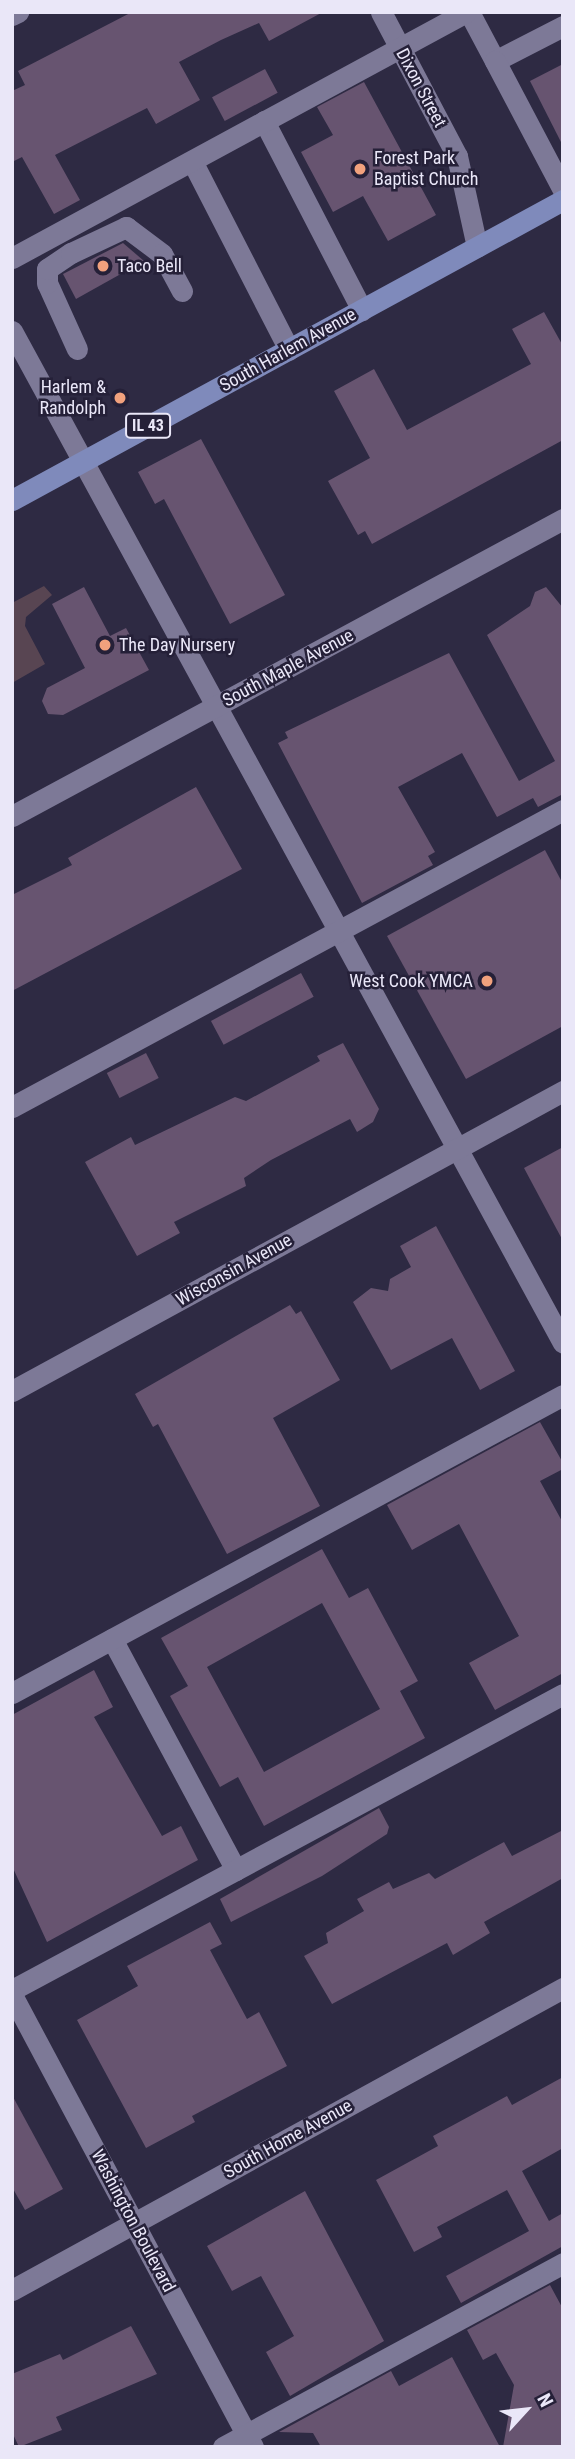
<!DOCTYPE html>
<html>
<head>
<meta charset="utf-8">
<style>
	body { margin:0 }
	#map { position:relative; width:575px; height:2459px; overflow:hidden; background:#2e2a43; font-family:"Roboto Condensed",sans-serif }
	div>[style] { position:absolute }
	.green>* { inset:0; background:#584552 }
	.building>* { inset:0; background:#675470; transform-origin:0 0 }
	.minor>* { height:21px; margin:-10.5px; padding:0 10.5px; transform-origin:10.5px; border-radius:10.5px; background:#7d7997 }
	.major>* { height:21px; margin:-10.5px; padding:0 10.5px; transform-origin:10.5px; border-radius:10.5px; background:#7f8abb }
	.dots>* { width:19px; height:19px; translate:-50% -50%; box-sizing:border-box; border:4px solid #252038; border-radius:50% }
	span { translate:-50% -50%; white-space:nowrap; text-align:center; line-height:1.15; -webkit-text-stroke:5px #252038; paint-order:stroke }
	.shield-label span { padding:2px 5px; background:#252038; border:2px solid; border-radius:5px; -webkit-text-stroke-width:0 }
	.shield-label { font-size:16px; color:#eae7f8; font-weight:700 }
	.street-label { font-size:18px; color:#eae7f8 }
	.poi-label { font-size:18px; color:#eae7f8 }
	.left { translate:0 -50%; text-align:left }
	.right { translate:-100% -50%; text-align:right }
	.frame { position:absolute; inset:0; border:14px solid #eae7f8; pointer-events:none }
	.north { position:absolute; left:491px; top:2375px; width:70px; height:70px; -webkit-text-stroke:5px #252038; paint-order:stroke; rotate:63deg; font-size:19px; font-weight:700; line-height:28px; text-align:center; color:#eae7f8 }
	.north::after { content:''; display:block; margin:auto; width:24px; height:32px; background:#eae7f8; clip-path:polygon(50% 0,100% 100%,50% 72%,0 100%) }
</style>
</head>
<body>
<div id="map">
	<div class="green">
		<i style="clip-path:polygon(44px 586px,52px 595px,26px 617px,25px 626px,45px 664px,12px 683px,12px 603px)"></i>
	</div>
	<div class="building">
		<i style="clip-path:polygon(132px 12px,323px 12px,269px 41px,259px 23px,221px 40px,179px 62px,200px 100px,156px 124px,147px 108px,55px 155px,80px 200px,54px 214px,22px 157px,12px 162px,12px 91px,25px 85px,18px 71px)"></i>
		<i style="clip-path:polygon(563px 64px,563px 146px,530px 81px)"></i>
		<i style="left:265px;top:69px;width:27px;height:60px;rotate:62deg"></i>
		<i style="clip-path:polygon(364px 82px,436px 215px,388px 241px,363px 196px,333px 212px,301px 152px,333px 135px,317px 107px)"></i>
		<i style="clip-path:polygon(123px 243px,144px 261px,76px 299px,63px 274px)"></i>
		<i style="clip-path:polygon(544px 312px,563px 346px,563px 440px,372px 544px,365px 531px,358px 535px,328px 481px,370px 458px,334px 391px,374px 369px,407px 430px,531px 364px,512px 329px)"></i>
		<i style="clip-path:polygon(201px 439px,285px 595px,230px 624px,164px 499px,155px 504px,138px 472px)"></i>
		<i style="clip-path:polygon(84px 587px,110px 636px,126px 628px,149px 670px,63px 715px,48px 714px,42px 701px,47px 688px,85px 668px,52px 604px)"></i>
		<i style="clip-path:polygon(546px 587px,563px 608px,563px 794px,538px 807px,533px 798px,497px 817px,462px 753px,398px 787px,435px 852px,428px 856px,433px 865px,362px 903px,278px 743px,288px 738px,285px 732px,449px 653px,519px 781px,555px 761px,487px 635px,530px 606px,535px 592px)"></i>
		<i style="clip-path:polygon(196px 787px,242px 869px,12px 991px,12px 895px,72px 865px,68px 858px)"></i>
		<i style="clip-path:polygon(545px 850px,563px 884px,563px 1026px,466px 1079px,387px 936px)"></i>
		<i style="left:301px;top:973px;width:27px;height:102px;rotate:62deg"></i>
		<i style="clip-path:polygon(343px 1043px,379px 1109px,373px 1122px,357px 1132px,350px 1119px,271px 1160px,244px 1178px,246px 1186px,174px 1222px,180px 1233px,137px 1256px,85px 1162px,131px 1137px,135px 1145px,235px 1097px,246px 1101px,320px 1061px,317px 1056px)"></i>
		<i style="left:146px;top:1053px;width:28px;height:44px;rotate:63deg"></i>
		<i style="clip-path:polygon(563px 1147px,563px 1241px,524px 1168px)"></i>
		<i style="clip-path:polygon(436px 1226px,515px 1371px,480px 1390px,452px 1338px,391px 1370px,353px 1302px,371px 1288px,388px 1291px,390px 1279px,411px 1267px,400px 1246px)"></i>
		<i style="clip-path:polygon(290px 1305px,296px 1314px,301px 1311px,340px 1380px,273px 1418px,320px 1506px,227px 1554px,158px 1424px,153px 1427px,135px 1394px)"></i>
		<i style="clip-path:polygon(540px 1422px,563px 1463px,563px 1469px,540px 1481px,563px 1523px,563px 1673px,495px 1710px,469px 1663px,519px 1636px,459px 1524px,412px 1550px,387px 1505px)"></i>
		<i style="clip-path:polygon(evenodd,322px 1549px,349px 1598px,368px 1588px,418px 1681px,400px 1691px,425px 1738px,264px 1826px,238px 1777px,220px 1787px,170px 1696px,188px 1686px,161px 1638px,322px 1549px,322px 1603px,380px 1709px,264px 1772px,207px 1667px,322px 1603px)"></i>
		<i style="clip-path:polygon(94px 1670px,113px 1707px,94px 1717px,162px 1836px,181px 1826px,198px 1860px,47px 1942px,12px 1866px,12px 1715px)"></i>
		<i style="clip-path:polygon(379px 1808px,389px 1827px,387px 1834px,322px 1876px,231px 1922px,220px 1899px)"></i>
		<i style="clip-path:polygon(563px 1830px,563px 1878px,484px 1922px,490px 1933px,453px 1955px,447px 1943px,332px 2004px,304px 1956px,328px 1943px,326px 1933px,364px 1911px,357px 1899px,389px 1882px,393px 1889px,429px 1873px,435px 1879px,504px 1842px,512px 1856px)"></i>
		<i style="clip-path:polygon(210px 1922px,222px 1944px,210px 1950px,247px 2019px,259px 2012px,287px 2066px,192px 2116px,195px 2122px,146px 2148px,77px 2020px,138px 1986px,127px 1966px)"></i>
		<i style="clip-path:polygon(563px 2077px,563px 2148px,522px 2171px,549px 2221px,563px 2213px,563px 2246px,461px 2303px,446px 2276px,529px 2231px,507px 2190px,437px 2227px,442px 2237px,414px 2252px,376px 2180px,438px 2146px,433px 2136px,507px 2096px,512px 2105px)"></i>
		<i style="clip-path:polygon(12px 2095px,63px 2189px,25px 2210px,12px 2187px)"></i>
		<i style="clip-path:polygon(305px 2191px,384px 2341px,290px 2396px,266px 2352px,294px 2336px,261px 2276px,232px 2291px,207px 2246px)"></i>
		<i style="clip-path:polygon(550px 2285px,563px 2309px,563px 2447px,503px 2447px,514px 2385px,496px 2353px,483px 2360px,467px 2330px)"></i>
		<i style="clip-path:polygon(131px 2326px,157px 2374px,56px 2417px,62px 2430px,19px 2447px,12px 2432px,12px 2374px,60px 2354px,63px 2360px)"></i>
		<i style="clip-path:polygon(452px 2357px,500px 2447px,321px 2447px,313px 2433px,279px 2432px,391px 2371px,399px 2386px)"></i>
	</div>
	<div class="minor">
		<i style="left:381px;top:12px;width:163px;rotate:62.2deg"></i>
		<i style="left:457px;top:156px;width:93px;rotate:77.6deg"></i>
		<i style="left:469px;top:12px;width:55px;rotate:62deg"></i>
		<i style="left:12px;top:15px;width:7px;rotate:-27deg"></i>
		<i style="left:563px;top:26px;width:76px;rotate:152.8deg"></i>
		<i style="left:495px;top:61px;width:146px;rotate:62.2deg"></i>
		<i style="left:264px;top:121px;width:213px;rotate:62.6deg"></i>
		<i style="left:192px;top:161px;width:212px;rotate:62.8deg"></i>
		<i style="left:12px;top:258px;width:516px;rotate:-28.45deg"></i>
		<i style="left:12px;top:331px;width:1152px;rotate:61.43deg"></i>
		<i style="left:77px;top:349px;width:72px;rotate:-114.4deg"></i>
		<i style="left:47px;top:283px;width:14px;rotate:-90deg"></i>
		<i style="left:47px;top:269px;width:29px;rotate:-34deg"></i>
		<i style="left:71px;top:253px;width:61px;rotate:-25.3deg"></i>
		<i style="left:126px;top:227px;width:45px;rotate:36.9deg"></i>
		<i style="left:162px;top:254px;width:42px;rotate:61.6deg"></i>
		<i style="left:12px;top:816px;width:626px;rotate:-28.33deg"></i>
		<i style="left:12px;top:1107px;width:626px;rotate:-28.33deg"></i>
		<i style="left:12px;top:1391px;width:627px;rotate:-28.57deg"></i>
		<i style="left:112px;top:1639px;width:262px;rotate:61.8deg"></i>
		<i style="left:12px;top:1693px;width:626px;rotate:-28.41deg"></i>
		<i style="left:12px;top:1990px;width:625px;rotate:-28.24deg"></i>
		<i style="left:12px;top:1995px;width:512px;rotate:61.93deg"></i>
		<i style="left:12px;top:2290px;width:628px;rotate:-28.73deg"></i>
		<i style="left:223px;top:2447px;width:387px;rotate:-28.4deg"></i>
	</div>
	<div class="major">
		<i style="left:12px;top:500px;width:627px;rotate:-28.57deg"></i>
	</div>
	<div class="dots">
		<i style="left:360px;top:169px;background:#f1a17d"></i>
		<i style="left:103px;top:266px;background:#f1a17d"></i>
		<i style="left:120px;top:398px;background:#f1a17d"></i>
		<i style="left:105px;top:645px;background:#f1a17d"></i>
		<i style="left:487px;top:981px;background:#f1a17d"></i>
	</div>
	<div class="shield-label">
		<span style="left:148px;top:426px">IL 43</span>
	</div>
	<div class="street-label">
		<span style="left:421px;top:88px;rotate:62deg">Dixon Street</span>
		<span style="left:288px;top:350px;rotate:-29deg">South Harlem Avenue</span>
		<span style="left:288px;top:668px;rotate:-28deg">South Maple Avenue</span>
		<span style="left:234px;top:1270px;rotate:-29deg">Wisconsin Avenue</span>
		<span style="left:288px;top:2139px;rotate:-29deg">South Home Avenue</span>
		<span style="left:133px;top:2221px;rotate:62deg">Washington Boulevard</span>
	</div>
	<div class="poi-label">
		<span class="left" style="left:374px;top:169px">Forest Park<br>Baptist Church</span>
		<span class="left" style="left:117px;top:266px">Taco Bell</span>
		<span class="right" style="left:106px;top:398px">Harlem &amp;<br>Randolph</span>
		<span class="left" style="left:119px;top:645px">The Day Nursery</span>
		<span class="right" style="left:473px;top:981px">West Cook YMCA</span>
	</div>
	<div class="frame"></div>
	<div class="north">N</div>
</div>
</body>
</html>
